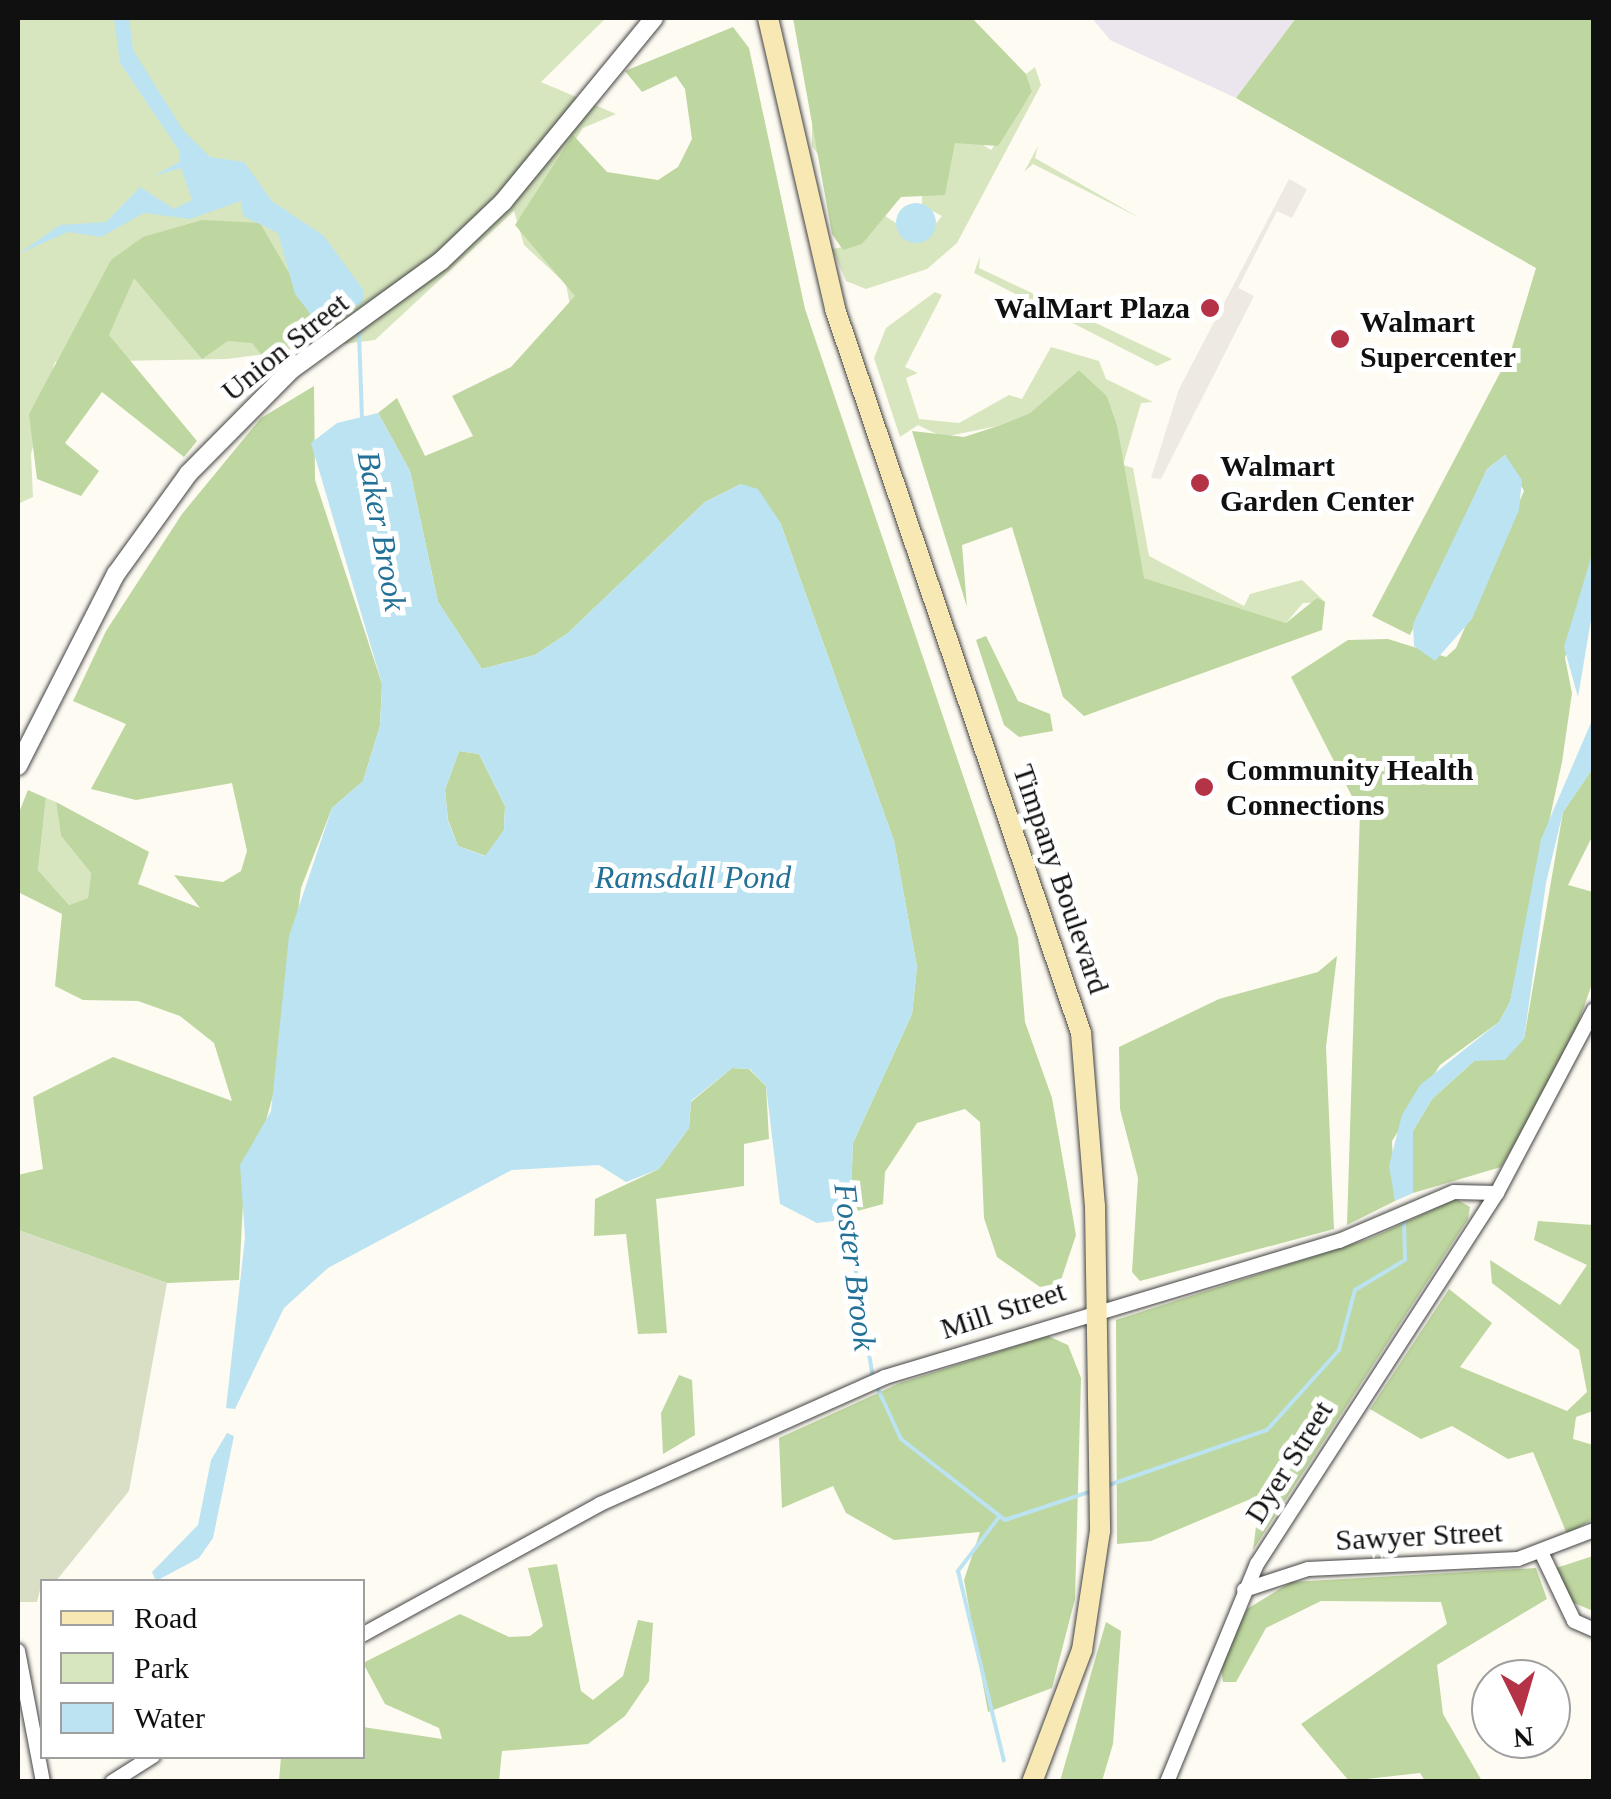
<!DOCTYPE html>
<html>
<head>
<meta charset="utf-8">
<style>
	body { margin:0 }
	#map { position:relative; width:1611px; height:1799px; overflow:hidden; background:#fefbf3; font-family:"Times New Roman",serif }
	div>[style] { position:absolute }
	.industrial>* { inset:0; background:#ebe5ed }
	.green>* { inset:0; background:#d7e6bf }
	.forest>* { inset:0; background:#bed69f }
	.cemetery>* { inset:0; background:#d9dfc5 }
	.plaza>* { inset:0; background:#efeae1 }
	.water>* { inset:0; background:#bce3f1 }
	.round { border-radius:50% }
	.stream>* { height:4px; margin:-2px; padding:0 2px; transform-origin:2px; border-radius:2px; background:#bce3f1 }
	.roads { filter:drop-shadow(0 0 2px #434343) drop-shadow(0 0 2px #434343) }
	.minor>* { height:14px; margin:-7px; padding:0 7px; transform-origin:7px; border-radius:7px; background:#fff }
	.tertiary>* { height:18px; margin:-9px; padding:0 9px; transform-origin:9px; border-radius:9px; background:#fff }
	.secondary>* { height:20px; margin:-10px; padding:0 10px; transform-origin:10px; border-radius:10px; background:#f8e9b4 }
	.dots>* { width:28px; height:28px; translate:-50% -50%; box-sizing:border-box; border:5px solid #fff; border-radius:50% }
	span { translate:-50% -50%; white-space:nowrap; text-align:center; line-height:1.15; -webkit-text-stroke:10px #fff; paint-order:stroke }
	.poi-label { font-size:30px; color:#101010; font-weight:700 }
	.right { translate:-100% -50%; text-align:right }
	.left { translate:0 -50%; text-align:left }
	.street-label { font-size:30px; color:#101010 }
	.water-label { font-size:32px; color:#237197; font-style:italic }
	.frame { position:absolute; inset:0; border:20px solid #101010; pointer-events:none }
	.legend { position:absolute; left:40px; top:1579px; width:325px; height:180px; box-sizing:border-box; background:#fff; border:2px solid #9f9f9f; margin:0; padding:12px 18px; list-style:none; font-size:30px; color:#101010 }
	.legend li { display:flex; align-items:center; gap:20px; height:50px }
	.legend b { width:50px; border:2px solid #9f9f9f }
	.north { position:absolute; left:1471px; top:1659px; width:100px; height:100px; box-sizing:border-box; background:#fff; border:2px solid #9f9f9f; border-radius:50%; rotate:175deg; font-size:28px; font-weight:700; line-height:40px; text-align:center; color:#101010 }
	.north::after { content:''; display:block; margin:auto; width:35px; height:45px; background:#b43347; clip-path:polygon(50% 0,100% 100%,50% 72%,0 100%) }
</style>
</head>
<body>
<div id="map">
	<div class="industrial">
		<i style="clip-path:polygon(1092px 18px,1296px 18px,1236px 98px,1110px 40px)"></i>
	</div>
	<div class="green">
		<i style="clip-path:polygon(18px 18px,606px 18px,541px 82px,616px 114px,583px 128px,552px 175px,568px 226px,584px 380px,566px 284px,524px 245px,514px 211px,375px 340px,227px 359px,55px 362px,31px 454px,33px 497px,18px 504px)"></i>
		<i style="clip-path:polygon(1035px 67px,1041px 85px,957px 243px,927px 269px,866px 289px,846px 281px,832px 249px,862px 244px,882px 214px,922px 240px,942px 216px,922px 206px,922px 190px,826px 165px,812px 146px,812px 123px,971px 137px,991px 150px,1032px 93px,1026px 74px)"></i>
		<i style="clip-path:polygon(1038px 146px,1035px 158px,1140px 218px,1033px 164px,1024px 172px)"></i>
		<i style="clip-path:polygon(980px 256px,979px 268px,1172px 359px,1157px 366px,974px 273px)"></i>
		<i style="clip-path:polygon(935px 292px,942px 295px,905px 367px,918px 373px,906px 378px,919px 419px,959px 423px,1009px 395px,1022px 399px,1051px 347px,1099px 361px,1106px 379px,1153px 402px,1141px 403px,1123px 465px,1133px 468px,1149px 556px,1244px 606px,1250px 594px,1302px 580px,1325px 602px,1303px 603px,1286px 623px,1144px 578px,1133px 554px,1117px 425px,1107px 396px,1079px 370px,1030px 413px,998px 426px,943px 437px,918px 425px,900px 437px,874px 358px,886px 328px)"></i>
		<i style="clip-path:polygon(46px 798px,56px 802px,61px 836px,91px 873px,88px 898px,69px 905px,38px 870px)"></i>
	</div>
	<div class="forest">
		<i style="clip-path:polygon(793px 18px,972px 18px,1026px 74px,1032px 92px,998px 146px,955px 143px,945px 195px,901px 197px,862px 244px,843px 250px,832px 234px)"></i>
		<i style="clip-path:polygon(1296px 18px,1593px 18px,1593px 551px,1565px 658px,1572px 693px,1562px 762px,1510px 1002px,1499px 1022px,1440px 1065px,1392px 1141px,1395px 1201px,1347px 1225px,1360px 812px,1291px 677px,1348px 640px,1388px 639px,1446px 657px,1456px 648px,1524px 491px,1505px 455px,1487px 469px,1410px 635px,1372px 616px,1510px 354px,1536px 268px,1236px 98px)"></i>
		<i style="clip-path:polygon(733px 27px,749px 48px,805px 309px,1018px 938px,1025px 1022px,1052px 1098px,1076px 1235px,1060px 1283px,1040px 1287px,997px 1257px,984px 1218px,980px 1122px,965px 1109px,917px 1123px,885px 1172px,883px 1204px,850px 1213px,853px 1143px,912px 1014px,917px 967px,894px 841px,780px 522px,741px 484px,705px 502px,568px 633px,535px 655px,482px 669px,438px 602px,410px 471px,378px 413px,397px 398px,425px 456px,473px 436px,452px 396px,511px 367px,575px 296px,515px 225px,573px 135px,607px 172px,658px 180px,678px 167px,692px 139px,685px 89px,676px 76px,642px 92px,625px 71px)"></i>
		<i style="clip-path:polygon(202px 220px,260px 223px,319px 325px,273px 369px,252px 343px,228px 341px,202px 359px,134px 278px,109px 335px,197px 441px,184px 457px,102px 392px,65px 443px,99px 471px,81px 496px,37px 479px,29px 414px,111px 260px,143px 237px)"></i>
		<i style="clip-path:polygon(1079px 370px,1107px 396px,1117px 425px,1144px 578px,1286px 623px,1317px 598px,1325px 602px,1322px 630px,1084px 716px,1063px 697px,1012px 527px,962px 545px,967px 607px,912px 431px,964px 437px,998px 426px,1030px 413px)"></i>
		<i style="clip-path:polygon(314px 386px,315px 480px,382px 684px,380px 726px,363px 781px,332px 808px,301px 888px,277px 1081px,243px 1203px,239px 1280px,167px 1283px,18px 1230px,18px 1175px,43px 1169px,33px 1097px,113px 1057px,232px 1101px,214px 1043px,180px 1016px,138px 1001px,83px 1000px,55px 986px,62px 914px,18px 892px,18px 815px,28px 790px,46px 798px,38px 870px,69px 905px,88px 898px,91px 873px,61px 836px,56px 802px,149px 852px,138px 884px,200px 908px,174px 875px,223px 882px,241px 871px,247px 851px,232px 783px,136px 800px,91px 789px,126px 724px,73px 701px,106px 631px,182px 514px,261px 418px)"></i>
		<i style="clip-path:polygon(986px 636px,1018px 701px,1050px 714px,1053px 731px,1019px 737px,1004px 725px,976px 640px)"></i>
		<i style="clip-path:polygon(459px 751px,479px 754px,505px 806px,504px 830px,486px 856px,458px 846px,448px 820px,445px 790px)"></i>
		<i style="clip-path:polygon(1593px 768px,1593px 835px,1568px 885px,1593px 892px,1593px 981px,1566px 1058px,1501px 1167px,1413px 1193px,1413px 1131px,1432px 1099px,1474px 1061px,1524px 1039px,1563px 812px)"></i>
		<i style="clip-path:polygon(1337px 956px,1326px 1047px,1334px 1229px,1140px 1281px,1132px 1272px,1138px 1178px,1120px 1109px,1119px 1047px,1219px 999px,1318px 972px)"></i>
		<i style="clip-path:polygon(732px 1068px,749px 1069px,766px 1086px,769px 1139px,744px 1144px,744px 1186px,656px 1199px,667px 1333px,638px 1334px,626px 1234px,594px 1236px,595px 1199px,659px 1169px,689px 1128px,691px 1102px)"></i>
		<i style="clip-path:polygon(1456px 1199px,1470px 1207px,1468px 1219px,1253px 1550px,1260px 1495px,1151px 1541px,1117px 1544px,1116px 1320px,1371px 1238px)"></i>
		<i style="clip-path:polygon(1538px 1221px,1593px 1225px,1593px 1411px,1576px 1417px,1573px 1439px,1593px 1445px,1593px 1519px,1567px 1534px,1533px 1452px,1508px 1459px,1452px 1426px,1421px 1439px,1370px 1409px,1449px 1289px,1492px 1323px,1460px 1367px,1567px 1411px,1587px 1392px,1579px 1350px,1492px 1283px,1490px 1260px,1560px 1305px,1587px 1265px,1534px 1240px)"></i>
		<i style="clip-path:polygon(1048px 1336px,1068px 1345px,1081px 1378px,1075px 1599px,1052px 1688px,988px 1712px,964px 1580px,980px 1532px,894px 1540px,846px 1513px,833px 1486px,782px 1508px,779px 1438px,900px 1383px)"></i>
		<i style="clip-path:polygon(679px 1375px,692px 1380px,695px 1435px,663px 1454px,661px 1413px)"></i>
		<i style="clip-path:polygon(1593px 1556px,1594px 1558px,1593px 1611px,1572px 1602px,1556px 1568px)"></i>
		<i style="clip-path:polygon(557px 1564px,581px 1691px,593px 1700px,623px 1676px,638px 1620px,653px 1623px,649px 1681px,625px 1716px,588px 1744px,502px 1751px,499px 1781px,279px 1781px,281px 1757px,362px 1756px,363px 1727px,442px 1739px,439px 1728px,385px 1704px,363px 1663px,460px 1614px,509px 1637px,530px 1636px,543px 1626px,528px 1568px)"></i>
		<i style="clip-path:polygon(1536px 1568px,1547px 1599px,1437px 1665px,1443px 1714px,1482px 1781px,1425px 1781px,1420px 1773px,1349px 1781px,1301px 1724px,1447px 1624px,1441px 1602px,1321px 1601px,1266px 1628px,1236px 1682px,1223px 1682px,1220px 1663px,1247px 1609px,1291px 1582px)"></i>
		<i style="clip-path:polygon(1106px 1622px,1121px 1631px,1113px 1744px,1102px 1781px,1060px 1781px)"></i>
	</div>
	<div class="cemetery">
		<i style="clip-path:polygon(18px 1230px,167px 1283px,129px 1491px,56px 1581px,42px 1582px,37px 1602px,18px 1602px)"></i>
	</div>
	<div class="plaza">
		<i style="clip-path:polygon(1289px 179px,1307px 189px,1292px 218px,1277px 211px,1238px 288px,1254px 296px,1161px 479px,1151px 478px,1179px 389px)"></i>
	</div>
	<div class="water">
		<i style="clip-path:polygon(114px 18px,129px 18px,133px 50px,183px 130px,210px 157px,244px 162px,272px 201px,324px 236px,364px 291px,362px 303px,319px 325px,295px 294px,278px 233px,243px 216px,241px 201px,190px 219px,144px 213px,101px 237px,68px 232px,18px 254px,60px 225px,106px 222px,140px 187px,174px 209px,192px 200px,181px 168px,154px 176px,179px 162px,180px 152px,120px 63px)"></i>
		<i class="round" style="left:896px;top:203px;width:40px;height:40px"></i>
		<i style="clip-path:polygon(evenodd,378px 413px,410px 471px,438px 602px,482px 669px,535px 655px,568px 633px,705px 502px,741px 484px,758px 489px,780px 522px,894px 841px,917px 967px,912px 1014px,853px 1143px,850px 1219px,817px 1223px,780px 1204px,766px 1086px,750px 1069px,732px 1068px,691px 1101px,689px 1128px,659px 1169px,626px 1182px,599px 1165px,512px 1170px,328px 1268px,284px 1308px,235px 1409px,226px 1408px,245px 1238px,240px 1165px,271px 1111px,289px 936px,332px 808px,363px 781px,380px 726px,382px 684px,311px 443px,337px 423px,378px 413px,459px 751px,479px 754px,505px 806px,504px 830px,485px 856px,458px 846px,448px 821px,445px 790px,459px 751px)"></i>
		<i style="clip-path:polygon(1505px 455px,1522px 480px,1519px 510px,1472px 619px,1435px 661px,1414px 646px,1413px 624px,1487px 469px)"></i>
		<i style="clip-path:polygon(1593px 551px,1593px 608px,1578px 697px,1564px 647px)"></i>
		<i style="clip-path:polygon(1593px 718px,1593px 768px,1563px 812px,1546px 883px,1524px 1039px,1505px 1060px,1474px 1061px,1432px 1099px,1413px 1131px,1413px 1193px,1395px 1201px,1389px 1166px,1402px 1115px,1420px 1085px,1499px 1022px,1510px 1002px,1541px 839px)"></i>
		<i style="clip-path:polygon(227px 1433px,234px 1436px,213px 1538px,199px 1558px,156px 1581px,152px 1572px,198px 1525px,211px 1460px)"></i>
	</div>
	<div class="stream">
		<i style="left:359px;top:333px;width:85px;rotate:88deg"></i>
		<i style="left:847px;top:1216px;width:165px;rotate:80.9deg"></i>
		<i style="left:877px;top:1387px;width:57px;rotate:65.2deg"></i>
		<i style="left:901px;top:1439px;width:132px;rotate:37.9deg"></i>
		<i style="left:1005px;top:1520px;width:92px;rotate:-18.4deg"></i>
		<i style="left:1106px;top:1486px;width:170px;rotate:-19.2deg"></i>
		<i style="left:1267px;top:1430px;width:108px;rotate:-48deg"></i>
		<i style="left:1339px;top:1350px;width:62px;rotate:-75.1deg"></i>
		<i style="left:1355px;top:1290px;width:58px;rotate:-31deg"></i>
		<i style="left:1405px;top:1260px;width:41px;rotate:-91.4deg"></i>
		<i style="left:999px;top:1517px;width:68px;rotate:127.2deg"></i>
		<i style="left:958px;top:1571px;width:195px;rotate:76.4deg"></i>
	</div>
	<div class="roads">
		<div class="minor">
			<i style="left:1541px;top:1552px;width:76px;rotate:64.4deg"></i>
			<i style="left:1574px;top:1621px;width:22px;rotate:24deg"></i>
			<i style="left:1244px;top:1590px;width:67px;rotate:-18.2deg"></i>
			<i style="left:1308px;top:1569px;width:210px;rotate:-2.7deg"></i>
			<i style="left:1518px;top:1559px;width:81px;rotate:-20.9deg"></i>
			<i style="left:362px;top:1635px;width:272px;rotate:-28.8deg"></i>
			<i style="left:600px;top:1504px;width:312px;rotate:-24deg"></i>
			<i style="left:885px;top:1377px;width:474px;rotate:-16.7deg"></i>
			<i style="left:1339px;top:1241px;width:125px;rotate:-23.1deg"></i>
			<i style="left:1454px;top:1192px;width:43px;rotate:1.3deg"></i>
			<i style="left:18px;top:1651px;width:133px;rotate:79.2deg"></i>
			<i style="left:112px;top:1782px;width:49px;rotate:-32.4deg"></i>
			<i style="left:1167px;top:1782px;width:236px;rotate:-67.6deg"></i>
			<i style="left:1257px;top:1564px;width:442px;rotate:-57.1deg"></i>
			<i style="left:1497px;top:1193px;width:207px;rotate:-62.1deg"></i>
		</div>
		<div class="tertiary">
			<i style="left:18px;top:766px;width:216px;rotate:-63deg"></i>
			<i style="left:116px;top:574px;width:123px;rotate:-54.2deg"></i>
			<i style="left:188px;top:474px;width:146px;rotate:-45.3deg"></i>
			<i style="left:291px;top:370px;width:185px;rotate:-36deg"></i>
			<i style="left:441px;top:261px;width:86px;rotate:-43.6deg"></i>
			<i style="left:503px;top:202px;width:238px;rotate:-50.6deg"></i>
		</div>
		<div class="secondary">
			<i style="left:768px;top:18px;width:299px;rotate:77deg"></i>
			<i style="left:835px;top:309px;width:765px;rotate:71.23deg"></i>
			<i style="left:1081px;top:1033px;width:174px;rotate:85.4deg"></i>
			<i style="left:1095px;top:1206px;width:325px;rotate:89.1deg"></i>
			<i style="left:1100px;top:1531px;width:120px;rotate:98.6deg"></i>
			<i style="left:1082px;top:1650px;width:141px;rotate:110.7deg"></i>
		</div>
	</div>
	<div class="dots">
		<i style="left:1210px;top:308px;background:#b43347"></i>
		<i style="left:1340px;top:339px;background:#b43347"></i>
		<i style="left:1200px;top:483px;background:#b43347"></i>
		<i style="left:1204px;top:787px;background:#b43347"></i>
	</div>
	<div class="poi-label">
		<span class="right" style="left:1190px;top:308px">WalMart Plaza</span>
		<span class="left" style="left:1360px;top:339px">Walmart<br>Supercenter</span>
		<span class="left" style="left:1220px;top:483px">Walmart<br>Garden Center</span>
		<span class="left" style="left:1226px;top:787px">Community Health<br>Connections</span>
	</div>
	<div class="street-label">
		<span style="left:285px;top:347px;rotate:-39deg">Union Street</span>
		<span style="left:1061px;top:879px;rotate:71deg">Timpany Boulevard</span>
		<span style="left:1003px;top:1310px;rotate:-18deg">Mill Street</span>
		<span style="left:1289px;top:1462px;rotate:-58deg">Dyer Street</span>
		<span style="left:1419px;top:1536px;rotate:-3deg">Sawyer Street</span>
	</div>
	<div class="water-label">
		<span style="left:382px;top:531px;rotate:80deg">Baker Brook</span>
		<span style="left:693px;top:877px">Ramsdall Pond</span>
		<span style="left:855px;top:1267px;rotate:83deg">Foster Brook</span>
	</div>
	<div class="frame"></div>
	<ul class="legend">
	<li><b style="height:12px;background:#f8e9b4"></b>Road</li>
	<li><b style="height:28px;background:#d7e6bf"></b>Park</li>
	<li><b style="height:28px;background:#bce3f1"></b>Water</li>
	</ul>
	<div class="north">N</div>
</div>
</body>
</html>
